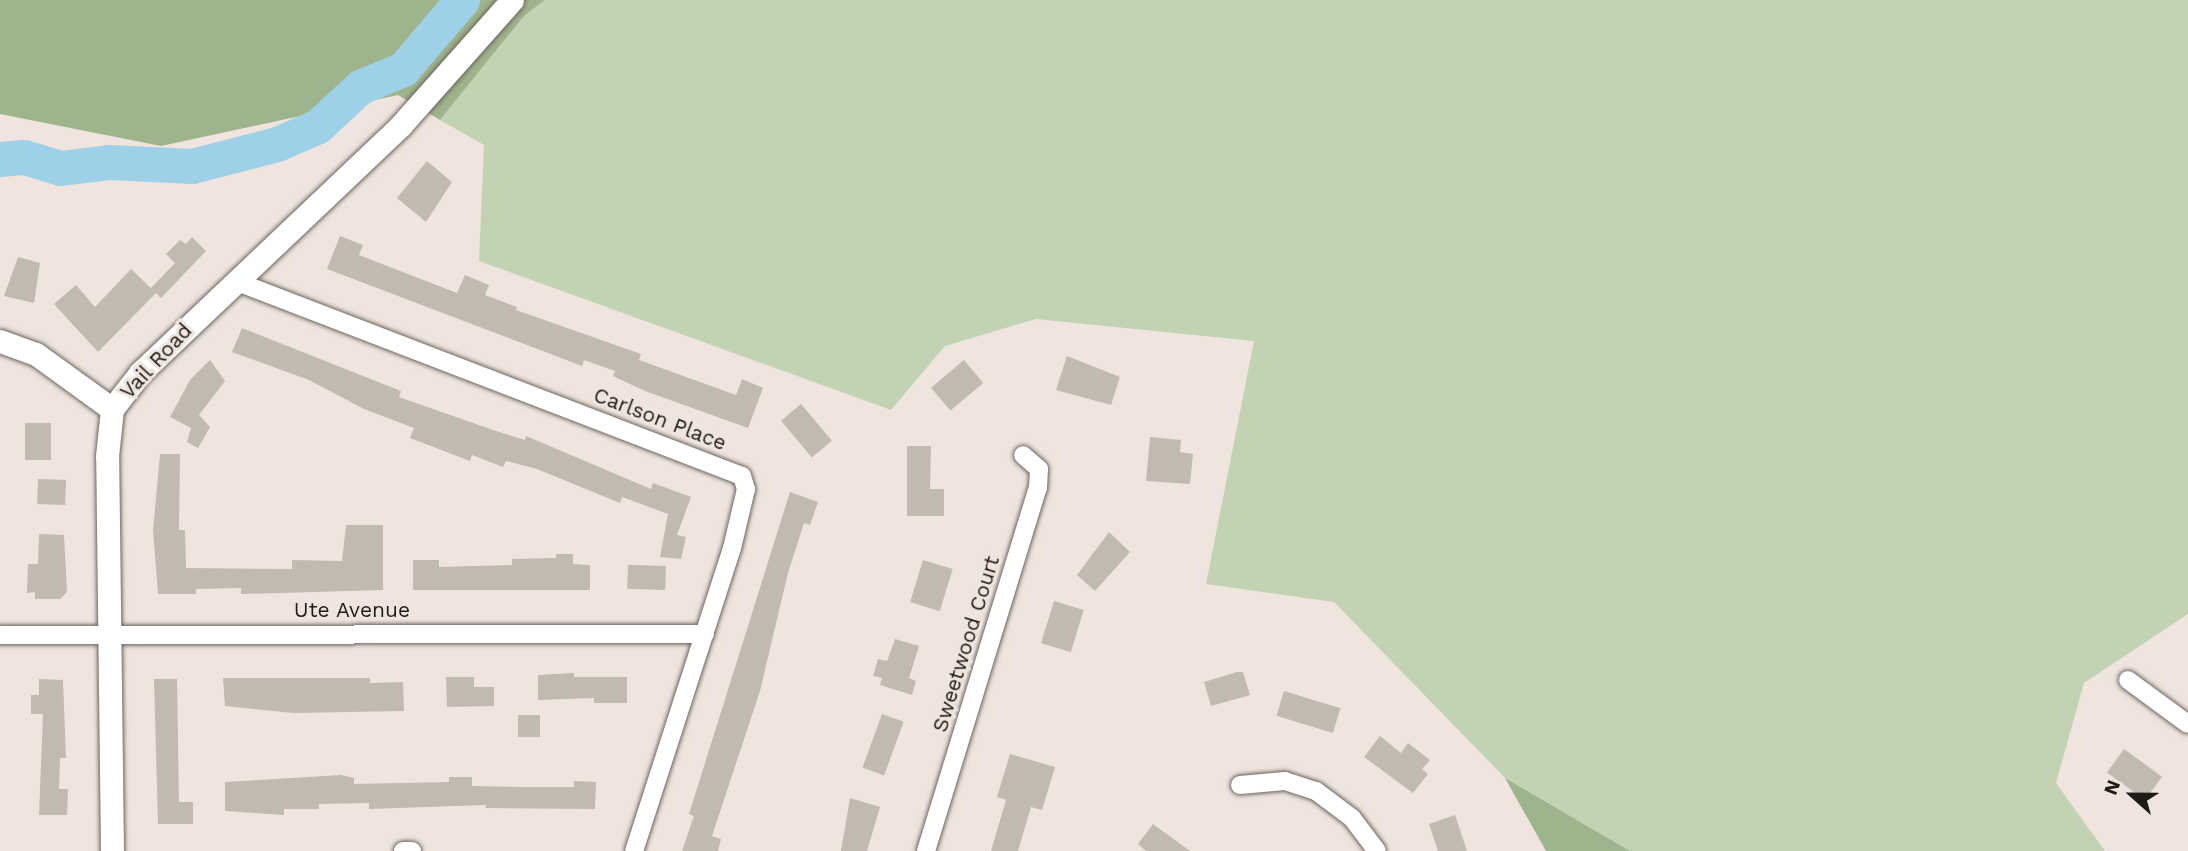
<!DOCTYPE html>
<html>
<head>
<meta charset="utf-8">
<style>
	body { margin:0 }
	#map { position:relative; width:2188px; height:851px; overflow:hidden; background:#efe5de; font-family:"Work Sans",sans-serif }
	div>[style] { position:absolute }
	.green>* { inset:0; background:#c2d3b4 }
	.forest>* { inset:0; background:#9eb48c }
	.river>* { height:35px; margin:-17.5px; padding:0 17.5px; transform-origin:17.5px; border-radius:17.5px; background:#9ed1e7 }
	.building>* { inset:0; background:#c0bab1; transform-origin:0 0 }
	.roads { filter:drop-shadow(0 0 2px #6e655f) drop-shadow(0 0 2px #6e655f) }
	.minor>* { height:18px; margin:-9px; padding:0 9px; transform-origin:9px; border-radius:9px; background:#fff }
	.tertiary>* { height:23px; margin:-11.5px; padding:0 11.5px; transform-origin:11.5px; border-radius:11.5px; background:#fff }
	span { translate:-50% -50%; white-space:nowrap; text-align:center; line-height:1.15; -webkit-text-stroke:6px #efe5de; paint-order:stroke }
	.street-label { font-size:21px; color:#1e1b18 }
	.north { position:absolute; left:2097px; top:760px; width:70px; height:70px; -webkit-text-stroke:5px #efe5de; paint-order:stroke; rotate:291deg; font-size:19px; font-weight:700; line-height:28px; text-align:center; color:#1e1b18 }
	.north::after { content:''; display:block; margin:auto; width:24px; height:32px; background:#1e1b18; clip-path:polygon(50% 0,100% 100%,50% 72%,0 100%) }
</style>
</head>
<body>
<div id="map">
	<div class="green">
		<i style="clip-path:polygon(545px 0,2188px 0,2188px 614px,2084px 683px,2056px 783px,2105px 851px,1630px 851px,1505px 778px,1334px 602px,1206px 584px,1254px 341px,1036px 319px,945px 346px,891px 410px,479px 261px,484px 145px,440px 120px,524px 16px)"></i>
	</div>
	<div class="forest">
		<i style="clip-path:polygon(0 0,545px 0,524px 16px,440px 120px,398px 95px,161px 146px,0 114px)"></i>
		<i style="clip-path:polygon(1505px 778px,1630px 851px,1546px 851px)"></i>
	</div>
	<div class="river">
		<i style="left:0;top:159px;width:24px;rotate:-5deg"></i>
		<i style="left:24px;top:157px;width:38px;rotate:17deg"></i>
		<i style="left:60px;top:168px;width:49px;rotate:-7deg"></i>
		<i style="left:109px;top:162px;width:83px;rotate:2.8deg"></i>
		<i style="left:192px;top:166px;width:88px;rotate:-14.5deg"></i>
		<i style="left:277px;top:144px;width:45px;rotate:-23.7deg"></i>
		<i style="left:318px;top:126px;width:57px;rotate:-42.9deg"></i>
		<i style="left:360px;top:87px;width:47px;rotate:-22.7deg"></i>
		<i style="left:403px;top:69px;width:91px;rotate:-49.5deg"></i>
	</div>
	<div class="building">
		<i style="clip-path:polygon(427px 161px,452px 182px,426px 222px,397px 198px)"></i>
		<i style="clip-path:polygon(340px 236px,363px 245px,359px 255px,457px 293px,465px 275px,489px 285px,485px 295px,517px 307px,516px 310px,641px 354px,639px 360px,736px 395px,742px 379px,763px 388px,748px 428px,645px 391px,613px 376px,615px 371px,584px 360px,582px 366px,327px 269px)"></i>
		<i style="clip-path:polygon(192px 237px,206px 251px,161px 298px,151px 288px,175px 263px,166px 254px,180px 240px,186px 244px)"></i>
		<i style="clip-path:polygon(18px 257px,40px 263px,34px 303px,4px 296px)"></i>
		<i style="clip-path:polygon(131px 269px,156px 293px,98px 352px,54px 304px,76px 285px,95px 307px)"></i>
		<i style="clip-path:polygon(242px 328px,401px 391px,399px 397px,493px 430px,525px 440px,526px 436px,651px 489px,653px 483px,691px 497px,677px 535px,686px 537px,681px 559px,660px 557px,668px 514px,622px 497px,620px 503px,537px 469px,506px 461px,503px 467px,472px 455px,470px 461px,410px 438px,414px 428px,364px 409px,309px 380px,232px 352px)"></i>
		<i style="clip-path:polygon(1067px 356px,1120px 377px,1111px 405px,1056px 390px)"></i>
		<i style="clip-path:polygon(210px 360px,225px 381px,199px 415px,210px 427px,198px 448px,187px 442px,191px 428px,170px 417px,190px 380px)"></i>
		<i style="left:964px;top:360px;width:30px;height:43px;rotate:50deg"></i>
		<i style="left:801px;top:404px;width:48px;height:26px;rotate:50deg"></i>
		<i style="left:25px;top:423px;width:26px;height:37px"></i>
		<i style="clip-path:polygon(1150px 437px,1181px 440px,1180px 452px,1193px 454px,1190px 484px,1146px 481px)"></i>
		<i style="clip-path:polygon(907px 446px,931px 446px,930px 489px,944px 489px,944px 516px,907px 516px)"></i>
		<i style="clip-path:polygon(160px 454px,180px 454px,179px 530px,185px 530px,186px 568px,292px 569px,292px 560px,342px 561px,346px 525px,383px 525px,383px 590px,241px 594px,241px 588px,196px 589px,196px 594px,158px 594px,153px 530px)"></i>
		<i style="left:66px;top:480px;width:25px;height:28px;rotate:92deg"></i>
		<i style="clip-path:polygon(790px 492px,818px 502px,810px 525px,804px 523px,788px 573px,760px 691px,712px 836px,721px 839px,718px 851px,682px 851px,694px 816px,689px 814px)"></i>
		<i style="clip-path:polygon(1109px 532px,1130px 552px,1095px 591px,1077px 575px)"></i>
		<i style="clip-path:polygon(39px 534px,64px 535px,67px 592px,60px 599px,35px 599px,35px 592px,27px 593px,28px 564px,38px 564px)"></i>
		<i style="clip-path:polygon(556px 554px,573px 554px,573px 564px,590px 565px,590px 590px,413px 590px,413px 560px,439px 560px,439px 567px,512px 565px,512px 559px,556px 558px)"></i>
		<i style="left:923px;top:560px;width:31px;height:44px;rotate:17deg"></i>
		<i style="left:666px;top:566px;width:24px;height:38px;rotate:92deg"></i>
		<i style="left:1054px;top:601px;width:31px;height:44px;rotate:17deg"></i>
		<i style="clip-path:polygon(895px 639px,919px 646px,909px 678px,916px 681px,912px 695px,880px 685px,882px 678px,873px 676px,878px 659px,887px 661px)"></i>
		<i style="clip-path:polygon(1237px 672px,1243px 672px,1250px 695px,1211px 706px,1204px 682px)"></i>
		<i style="clip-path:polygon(574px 673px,574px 677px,627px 677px,627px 703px,594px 703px,594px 698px,538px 700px,538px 675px)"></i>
		<i style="clip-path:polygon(446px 677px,474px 677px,474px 687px,494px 687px,494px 706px,447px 707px)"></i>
		<i style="clip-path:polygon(223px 678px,370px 678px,370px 683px,403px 682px,404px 711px,293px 713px,225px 706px)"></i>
		<i style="clip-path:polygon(39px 679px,63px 680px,66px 758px,60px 758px,59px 789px,68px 789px,67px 815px,39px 815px,43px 714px,31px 714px,31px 695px,39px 695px)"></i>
		<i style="clip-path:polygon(154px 679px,177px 679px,179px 802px,193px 802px,193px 824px,158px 824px)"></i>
		<i style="left:1284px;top:691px;width:59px;height:26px;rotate:17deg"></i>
		<i style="left:882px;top:714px;width:23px;height:57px;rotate:20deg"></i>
		<i style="left:518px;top:715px;width:22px;height:22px"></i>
		<i style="clip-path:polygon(1380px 736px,1401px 753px,1408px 743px,1430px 760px,1422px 769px,1428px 774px,1413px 793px,1364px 757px)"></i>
		<i style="left:2124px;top:749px;width:47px;height:29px;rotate:36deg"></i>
		<i style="clip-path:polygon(1010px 754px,1055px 767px,1042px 810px,1031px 807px,1018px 851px,991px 851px,1006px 800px,997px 797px)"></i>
		<i style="clip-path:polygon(341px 775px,354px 778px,354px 784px,449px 782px,449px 777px,472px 777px,472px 786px,516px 787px,574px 787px,574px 781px,596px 782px,595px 809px,486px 808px,486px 805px,369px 809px,369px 803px,319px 804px,319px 809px,284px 809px,284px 815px,225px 811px,225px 782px)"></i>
		<i style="clip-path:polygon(850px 798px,880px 807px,867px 851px,841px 851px)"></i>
		<i style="clip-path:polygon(1455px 815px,1467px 851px,1438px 851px,1429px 824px)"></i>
		<i style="clip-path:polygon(1153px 824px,1190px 851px,1146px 851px,1138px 844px)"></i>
	</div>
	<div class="roads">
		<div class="minor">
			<i style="left:235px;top:281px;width:543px;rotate:21.04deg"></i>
			<i style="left:742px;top:476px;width:14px;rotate:73deg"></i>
			<i style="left:746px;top:489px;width:61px;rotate:103.3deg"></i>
			<i style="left:732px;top:548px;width:318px;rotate:107.9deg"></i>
			<i style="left:0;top:635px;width:705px;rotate:-0.08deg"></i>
			<i style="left:2128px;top:680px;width:74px;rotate:36.3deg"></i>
			<i style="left:1240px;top:785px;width:45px;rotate:-5.1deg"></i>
			<i style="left:1285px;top:781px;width:33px;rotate:18deg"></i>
			<i style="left:1316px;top:791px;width:45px;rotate:36.9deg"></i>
			<i style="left:1352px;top:818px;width:41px;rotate:52.9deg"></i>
			<i style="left:403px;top:851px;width:9px"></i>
			<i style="left:926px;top:851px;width:380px;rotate:-72.9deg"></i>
			<i style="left:1038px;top:488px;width:19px;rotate:-87deg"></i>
			<i style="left:1039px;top:469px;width:21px;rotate:-139deg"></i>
		</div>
		<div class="tertiary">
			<i style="left:0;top:341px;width:38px;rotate:20deg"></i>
			<i style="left:36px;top:354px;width:94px;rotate:35.9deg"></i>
			<i style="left:112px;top:851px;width:395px;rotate:-90.7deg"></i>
			<i style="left:107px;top:456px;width:47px;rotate:-83.9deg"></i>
			<i style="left:112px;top:409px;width:46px;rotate:-52.1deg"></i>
			<i style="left:140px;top:373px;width:360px;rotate:-43.5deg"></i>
			<i style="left:401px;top:125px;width:167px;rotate:-48.4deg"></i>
		</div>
	</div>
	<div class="street-label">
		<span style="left:156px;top:361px;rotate:-47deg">Vail Road</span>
		<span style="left:660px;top:419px;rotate:21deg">Carlson Place</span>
		<span style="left:352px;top:610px">Ute Avenue</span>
		<span style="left:966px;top:644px;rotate:-73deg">Sweetwood Court</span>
	</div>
	<div class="north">N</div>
</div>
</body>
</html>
